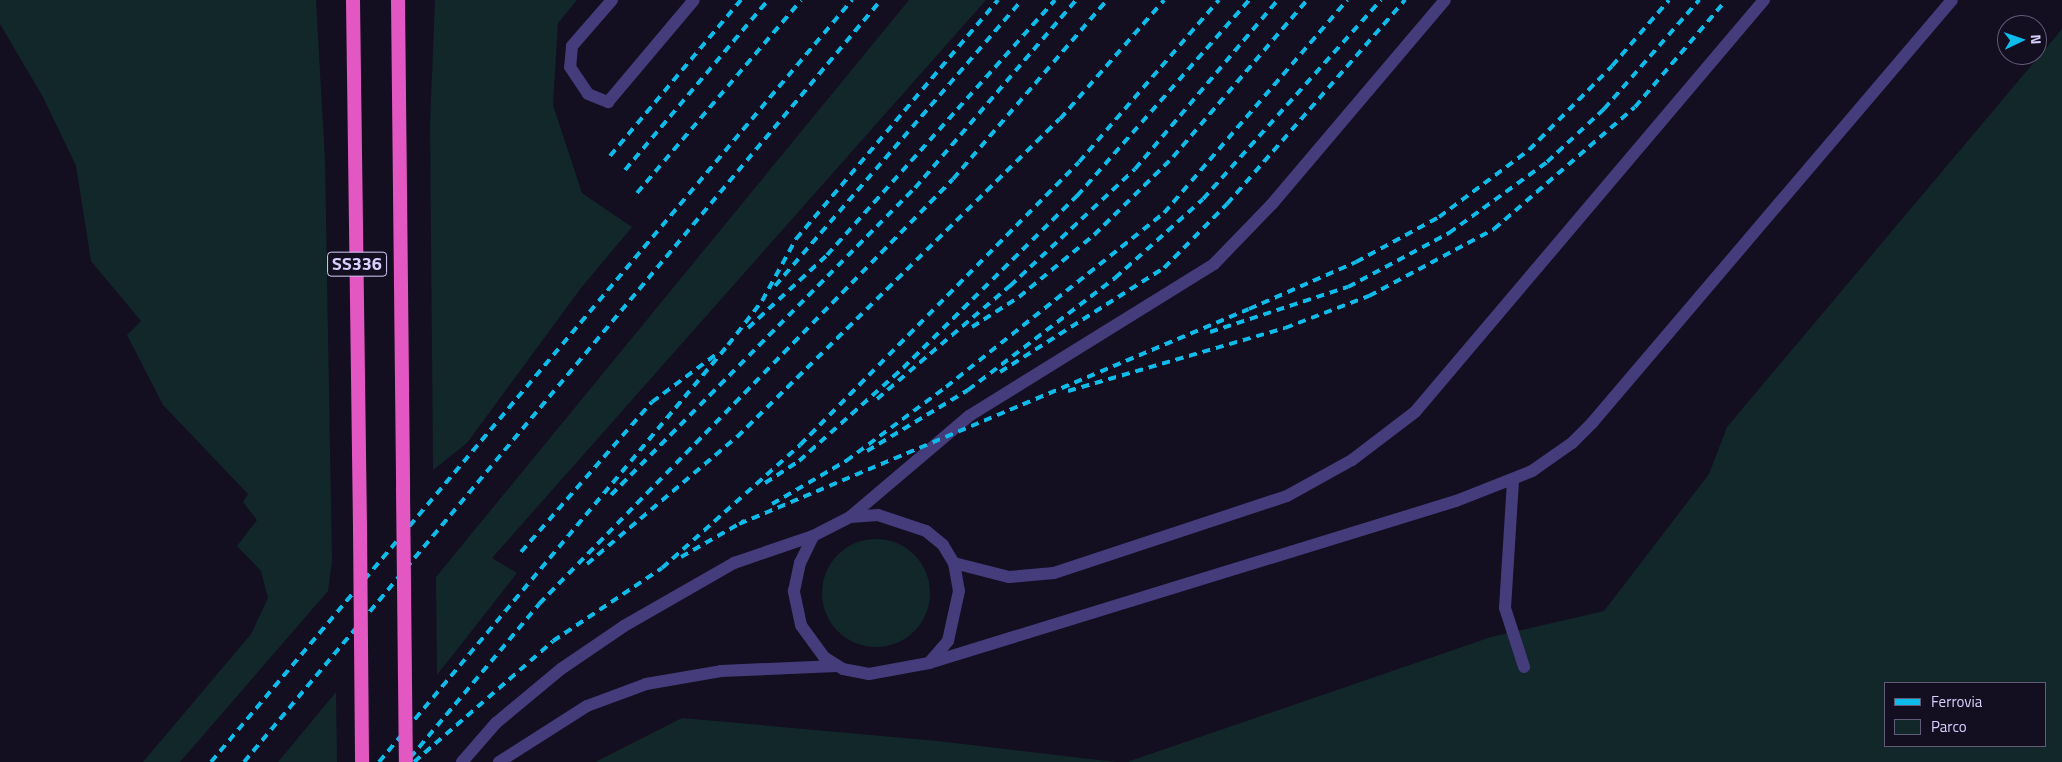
<!DOCTYPE html>
<html>
<head>
<meta charset="utf-8">
<style>
	body { margin:0 }
	#map { position:relative; width:2062px; height:762px; overflow:hidden; background:#130e20; font-family:"Titillium Web",sans-serif }
	div>[style] { position:absolute }
	.green>* { inset:0; background:#112729 }
	.round { border-radius:50% }
	.service>* { height:12px; margin:-6px; padding:0 6px; transform-origin:6px; border-radius:6px; background:#453c7c }
	.trunk>* { height:14px; margin:-7px; padding:0 7px; transform-origin:7px; border-radius:7px; background:#e257c2 }
	.rail>* { height:4px; margin-top:-2px; transform-origin:0; background:repeating-linear-gradient(90deg,#0dbcea 0 8px,transparent 0 14px) }
	.trunk-bridge>* { height:14px; margin:-7px; padding:0 7px; transform-origin:7px; border-radius:7px; background:#e257c2 }
	span { translate:-50% -50%; white-space:nowrap; text-align:center; line-height:1.15; -webkit-text-stroke:4px #130e20; paint-order:stroke }
	.shield-label span { padding:1px 4px; background:#130e20; border:1px solid; border-radius:4px; -webkit-text-stroke-width:0 }
	.shield-label { font-size:18px; color:#d9cffc; font-weight:700 }
	.legend { position:absolute; left:1884px; top:682px; width:162px; height:65px; box-sizing:border-box; background:#130e20; border:1px solid #625b78; margin:0; padding:6px 9px; list-style:none; font-size:15px; color:#d9cffc }
	.legend li { display:flex; align-items:center; gap:10px; height:25px }
	.legend b { width:25px; border:1px solid #625b78 }
	.north { position:absolute; left:1997px; top:15px; width:50px; height:50px; box-sizing:border-box; background:#130e20; border:1px solid #625b78; border-radius:50%; rotate:87deg; font-size:14px; font-weight:700; line-height:20px; text-align:center; color:#d9cffc }
	.north::after { content:''; display:block; margin:auto; width:18px; height:22px; background:#0dbcea; clip-path:polygon(50% 0,100% 100%,50% 72%,0 100%) }
</style>
</head>
<body>
<div id="map">
	<div class="green">
		<i style="clip-path:polygon(0 0,316px 0,325px 161px,332px 561px,328px 591px,180px 762px,143px 762px,251px 634px,268px 598px,261px 571px,237px 546px,257px 520px,243px 502px,248px 494px,163px 405px,127px 335px,141px 321px,91px 261px,76px 166px,43px 97px,0 24px)"></i>
		<i style="clip-path:polygon(435px 0,577px 0,558px 23px,553px 105px,582px 193px,632px 227px,581px 288px,467px 443px,433px 470px,430px 123px)"></i>
		<i style="clip-path:polygon(909px 0,986px 0,492px 558px,517px 573px,437px 675px,436px 577px)"></i>
		<i style="clip-path:polygon(evenodd,2062px 29px,2062px 762px,1127px 762px,1491px 637px,1604px 611px,1709px 474px,1727px 427px,2062px 29px,1886px 683px,2046px 683px,2046px 746px,1886px 746px,1886px 683px)"></i>
		<i class="round" style="left:822px;top:539px;width:108px;height:108px"></i>
		<i style="clip-path:polygon(336px 692px,337px 762px,278px 762px)"></i>
		<i style="clip-path:polygon(682px 718px,938px 741px,1116px 762px,595px 762px)"></i>
	</div>
	<div class="service">
		<i style="left:612px;top:0;width:61px;rotate:131deg"></i>
		<i style="left:572px;top:46px;width:21px;rotate:95deg"></i>
		<i style="left:570px;top:67px;width:32px;rotate:56deg"></i>
		<i style="left:588px;top:94px;width:22px;rotate:22deg"></i>
		<i style="left:608px;top:102px;width:133px;rotate:-49.9deg"></i>
		<i style="left:1513px;top:481px;width:127px;rotate:93.6deg"></i>
		<i style="left:1505px;top:608px;width:62px;rotate:72.1deg"></i>
		<i style="left:878px;top:515px;width:51px;rotate:18.4deg"></i>
		<i style="left:926px;top:531px;width:22px;rotate:39deg"></i>
		<i style="left:943px;top:545px;width:21px;rotate:59deg"></i>
		<i style="left:954px;top:563px;width:28px;rotate:80deg"></i>
		<i style="left:959px;top:591px;width:51px;rotate:102.4deg"></i>
		<i style="left:948px;top:641px;width:29px;rotate:131deg"></i>
		<i style="left:929px;top:663px;width:61px;rotate:169.6deg"></i>
		<i style="left:869px;top:674px;width:26px;rotate:-169deg"></i>
		<i style="left:843px;top:669px;width:22px;rotate:-148deg"></i>
		<i style="left:824px;top:657px;width:39px;rotate:-126deg"></i>
		<i style="left:801px;top:625px;width:35px;rotate:-102deg"></i>
		<i style="left:794px;top:591px;width:29px;rotate:-78deg"></i>
		<i style="left:800px;top:563px;width:30px;rotate:-64deg"></i>
		<i style="left:813px;top:536px;width:42px;rotate:-27.2deg"></i>
		<i style="left:850px;top:517px;width:28px;rotate:-4deg"></i>
		<i style="left:850px;top:517px;width:156px;rotate:-40.3deg"></i>
		<i style="left:969px;top:416px;width:288px;rotate:-31.8deg"></i>
		<i style="left:1214px;top:264px;width:83px;rotate:-46deg"></i>
		<i style="left:1272px;top:204px;width:267px;rotate:-49.7deg"></i>
		<i style="left:954px;top:563px;width:57px;rotate:14.3deg"></i>
		<i style="left:1009px;top:577px;width:45px;rotate:-5.1deg"></i>
		<i style="left:1054px;top:573px;width:245px;rotate:-18.3deg"></i>
		<i style="left:1287px;top:496px;width:74px;rotate:-29deg"></i>
		<i style="left:1352px;top:460px;width:79px;rotate:-37.3deg"></i>
		<i style="left:1415px;top:412px;width:540px;rotate:-49.73deg"></i>
		<i style="left:929px;top:663px;width:551px;rotate:-17.09deg"></i>
		<i style="left:1456px;top:501px;width:82px;rotate:-21.5deg"></i>
		<i style="left:1532px;top:471px;width:49px;rotate:-35deg"></i>
		<i style="left:1572px;top:443px;width:28px;rotate:-45deg"></i>
		<i style="left:1592px;top:423px;width:555px;rotate:-49.6deg"></i>
		<i style="left:462px;top:762px;width:52px;rotate:-48.9deg"></i>
		<i style="left:496px;top:723px;width:85px;rotate:-39.7deg"></i>
		<i style="left:561px;top:669px;width:76px;rotate:-34.3deg"></i>
		<i style="left:624px;top:626px;width:127px;rotate:-29.8deg"></i>
		<i style="left:734px;top:563px;width:83px;rotate:-18.9deg"></i>
		<i style="left:499px;top:762px;width:104px;rotate:-32.5deg"></i>
		<i style="left:587px;top:706px;width:63px;rotate:-20.4deg"></i>
		<i style="left:646px;top:684px;width:76px;rotate:-9.8deg"></i>
		<i style="left:721px;top:671px;width:116px;rotate:-2.5deg"></i>
	</div>
	<div class="trunk">
		<i style="left:353px;top:0;width:527px;rotate:89.24deg"></i>
		<i style="left:398px;top:0;width:489px;rotate:89.4deg"></i>
	</div>
	<div class="rail">
		<i style="left:610px;top:156px;width:204px;rotate:-50deg"></i>
		<i style="left:625px;top:170px;width:222px;rotate:-49.9deg"></i>
		<i style="left:637px;top:193px;width:253px;rotate:-49.6deg"></i>
		<i style="left:775px;top:286px;width:378px;rotate:-49.2deg"></i>
		<i style="left:972px;top:327px;width:56px;rotate:-32.6deg"></i>
		<i style="left:1019px;top:297px;width:97px;rotate:-39.6deg"></i>
		<i style="left:1094px;top:235px;width:111px;rotate:-44.6deg"></i>
		<i style="left:1173px;top:157px;width:206px;rotate:-49.5deg"></i>
		<i style="left:748px;top:328px;width:108px;rotate:-42.7deg"></i>
		<i style="left:827px;top:255px;width:342px;rotate:-48.2deg"></i>
		<i style="left:1210px;top:332px;width:145px;rotate:-18.1deg"></i>
		<i style="left:1348px;top:287px;width:115px;rotate:-28.1deg"></i>
		<i style="left:1449px;top:233px;width:121px;rotate:-35.9deg"></i>
		<i style="left:1547px;top:162px;width:78px;rotate:-42.9deg"></i>
		<i style="left:1604px;top:109px;width:145px;rotate:-48.9deg"></i>
		<i style="left:1000px;top:372px;width:194px;rotate:-32.4deg"></i>
		<i style="left:1164px;top:268px;width:90px;rotate:-45.5deg"></i>
		<i style="left:1227px;top:204px;width:271px;rotate:-48.9deg"></i>
		<i style="left:1068px;top:391px;width:226px;rotate:-16.2deg"></i>
		<i style="left:1285px;top:328px;width:90px;rotate:-20.9deg"></i>
		<i style="left:1369px;top:296px;width:142px;rotate:-28.2deg"></i>
		<i style="left:1494px;top:229px;width:186px;rotate:-40.9deg"></i>
		<i style="left:1635px;top:107px;width:140px;rotate:-49.6deg"></i>
		<i style="left:877px;top:399px;width:175px;rotate:-40.4deg"></i>
		<i style="left:1010px;top:286px;width:171px;rotate:-43.1deg"></i>
		<i style="left:1135px;top:169px;width:221px;rotate:-49.8deg"></i>
		<i style="left:867px;top:451px;width:118px;rotate:-31.1deg"></i>
		<i style="left:968px;top:390px;width:185px;rotate:-37.3deg"></i>
		<i style="left:1115px;top:278px;width:118px;rotate:-41.9deg"></i>
		<i style="left:1203px;top:199px;width:267px;rotate:-48.2deg"></i>
		<i style="left:765px;top:483px;width:40px;rotate:-32.9deg"></i>
		<i style="left:799px;top:461px;width:140px;rotate:-41.8deg"></i>
		<i style="left:903px;top:368px;width:245px;rotate:-44.7deg"></i>
		<i style="left:1077px;top:196px;width:261px;rotate:-48.7deg"></i>
		<i style="left:611px;top:495px;width:432px;rotate:-45.3deg"></i>
		<i style="left:915px;top:188px;width:248px;rotate:-49.4deg"></i>
		<i style="left:772px;top:504px;width:86px;rotate:-30.2deg"></i>
		<i style="left:846px;top:461px;width:124px;rotate:-36.5deg"></i>
		<i style="left:946px;top:387px;width:279px;rotate:-38.6deg"></i>
		<i style="left:1164px;top:213px;width:281px;rotate:-49.3deg"></i>
		<i style="left:739px;top:524px;width:553px;rotate:-22.86deg"></i>
		<i style="left:1249px;top:309px;width:117px;rotate:-23.7deg"></i>
		<i style="left:1356px;top:262px;width:94px;rotate:-28.5deg"></i>
		<i style="left:1439px;top:217px;width:112px;rotate:-36.7deg"></i>
		<i style="left:1529px;top:150px;width:118px;rotate:-45.3deg"></i>
		<i style="left:1612px;top:66px;width:87px;rotate:-49.2deg"></i>
		<i style="left:521px;top:552px;width:199px;rotate:-48.9deg"></i>
		<i style="left:652px;top:402px;width:79px;rotate:-36.7deg"></i>
		<i style="left:681px;top:557px;width:73px;rotate:-29.7deg"></i>
		<i style="left:587px;top:564px;width:197px;rotate:-40.3deg"></i>
		<i style="left:737px;top:437px;width:453px;rotate:-44.6deg"></i>
		<i style="left:1060px;top:119px;width:158px;rotate:-48.8deg"></i>
		<i style="left:410px;top:758px;width:201px;rotate:-50deg"></i>
		<i style="left:539px;top:604px;width:593px;rotate:-45.75deg"></i>
		<i style="left:953px;top:179px;width:236px;rotate:-49.3deg"></i>
		<i style="left:211px;top:762px;width:996px;rotate:-49.93deg"></i>
		<i style="left:244px;top:762px;width:993px;rotate:-50.11deg"></i>
		<i style="left:379px;top:762px;width:544px;rotate:-50.07deg"></i>
		<i style="left:728px;top:345px;width:56px;rotate:-52.3deg"></i>
		<i style="left:762px;top:301px;width:71px;rotate:-61.3deg"></i>
		<i style="left:796px;top:239px;width:313px;rotate:-49.8deg"></i>
		<i style="left:414px;top:762px;width:184px;rotate:-41deg"></i>
		<i style="left:553px;top:641px;width:131px;rotate:-33.8deg"></i>
		<i style="left:662px;top:568px;width:185px;rotate:-41.7deg"></i>
		<i style="left:800px;top:445px;width:397px;rotate:-45.4deg"></i>
		<i style="left:1079px;top:162px;width:214px;rotate:-49.2deg"></i>
	</div>
	<div class="trunk-bridge">
		<i style="left:403px;top:489px;width:273px;rotate:89.4deg"></i>
		<i style="left:360px;top:527px;width:235px;rotate:89.5deg"></i>
	</div>
	<div class="shield-label">
		<span style="left:357px;top:264px">SS336</span>
	</div>
	<ul class="legend">
	<li><b style="height:6px;background:#0dbcea"></b>Ferrovia</li>
	<li><b style="height:14px;background:#112729"></b>Parco</li>
	</ul>
	<div class="north">N</div>
</div>
</body>
</html>
